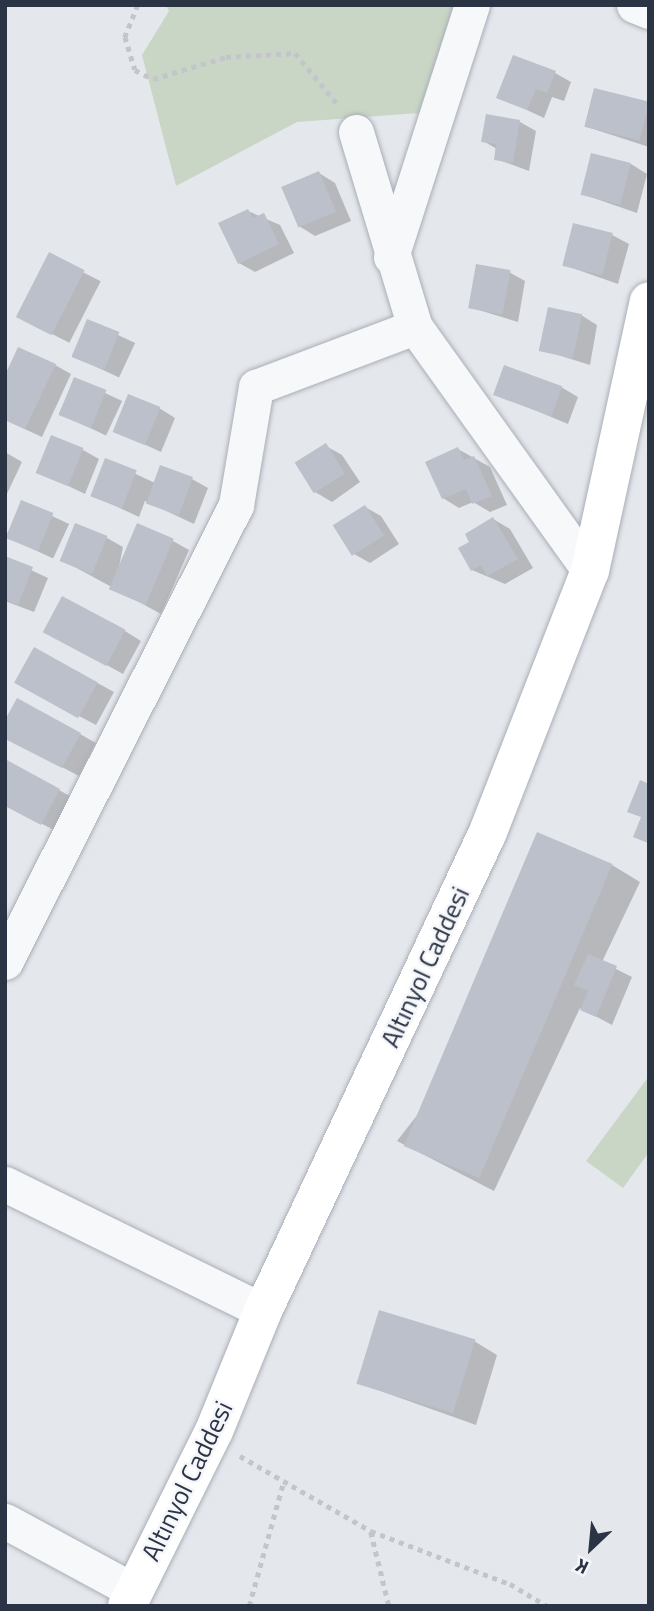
<!DOCTYPE html>
<html>
<head>
<meta charset="utf-8">
<style>
	body { margin:0 }
	#map { position:relative; width:654px; height:1611px; overflow:hidden; background:#e4e7ec; font-family:"Titillium Web",sans-serif }
	div>[style] { position:absolute }
	.green>* { inset:0; background:#c9d6c5 }
	.shadow>* { inset:0; background:#0003; transform-origin:0 0 }
	.building>* { inset:0; background:#bbc0ca; transform-origin:0 0 }
	.path>* { height:4.5px; margin-top:-2.25px; transform-origin:0; background:repeating-linear-gradient(90deg,#c2c5cb 0 5px,transparent 0 10px) }
	.roads { filter:drop-shadow(0 0 2px #a9aeb7) drop-shadow(0 0 2px #a9aeb7) }
	.street>* { height:35px; margin:-17.5px; padding:0 17.5px; transform-origin:17.5px; border-radius:17.5px; background:#f7f8fa }
	.secondary>* { height:38px; margin:-19px; padding:0 19px; transform-origin:19px; border-radius:19px; background:#fff }
	span { translate:-50% -50%; white-space:nowrap; text-align:center; line-height:1.15; -webkit-text-stroke:5px #f4f6f9; paint-order:stroke }
	.street-label { font-size:26px; color:#2b3445 }
	.frame { position:absolute; inset:0; border:7px solid #2b3445; pointer-events:none }
	.north { position:absolute; left:556px; top:1513px; width:70px; height:70px; -webkit-text-stroke:5px #f4f6f9; paint-order:stroke; rotate:206deg; font-size:19px; font-weight:700; line-height:28px; text-align:center; color:#2b3445 }
	.north::after { content:''; display:block; margin:auto; width:24px; height:32px; background:#2b3445; clip-path:polygon(50% 0,100% 100%,50% 72%,0 100%) }
</style>
</head>
<body>
<div id="map">
	<div class="green">
		<i style="clip-path:polygon(166px 5px,454px 5px,419px 113px,297px 122px,176px 186px,142px 55px,169px 11px)"></i>
		<i style="clip-path:polygon(649px 1076px,649px 1152px,623px 1188px,586px 1161px)"></i>
	</div>
	<div class="shadow">
		<i style="clip-path:polygon(555px 73px,571px 82px,564px 101px,552px 97px,544px 118px,499px 97px)"></i>
		<i style="clip-path:polygon(596px 90px,649px 104px,649px 147px,587px 127px)"></i>
		<i style="clip-path:polygon(520px 122px,536px 131px,529px 171px,496px 159px,497px 149px,483px 141px)"></i>
		<i style="clip-path:polygon(631px 164px,647px 174px,637px 213px,582px 194px)"></i>
		<i style="clip-path:polygon(319px 173px,335px 183px,351px 221px,315px 236px,299px 226px)"></i>
		<i style="clip-path:polygon(248px 211px,280px 225px,294px 253px,255px 272px,239px 263px)"></i>
		<i style="clip-path:polygon(612px 235px,629px 244px,618px 284px,564px 265px)"></i>
		<i style="left:49px;top:255px;width:58px;height:69px;rotate:27deg"></i>
		<i style="clip-path:polygon(509px 272px,525px 281px,518px 322px,469px 307px)"></i>
		<i style="clip-path:polygon(581px 315px,597px 325px,590px 365px,542px 350px)"></i>
		<i style="left:88px;top:321px;width:52px;height:38px;rotate:25deg"></i>
		<i style="clip-path:polygon(55px 365px,71px 374px,42px 437px,5px 420px,5px 379px)"></i>
		<i style="left:75px;top:379px;width:52px;height:38px;rotate:25deg"></i>
		<i style="clip-path:polygon(561px 387px,578px 397px,568px 424px,496px 394px)"></i>
		<i style="clip-path:polygon(159px 408px,175px 418px,161px 452px,115px 431px)"></i>
		<i style="clip-path:polygon(326px 446px,342px 455px,360px 482px,332px 502px,315px 492px)"></i>
		<i style="clip-path:polygon(458px 449px,490px 467px,507px 505px,490px 512px,473px 502px,459px 508px,443px 498px)"></i>
		<i style="clip-path:polygon(83px 450px,99px 459px,85px 494px,39px 472px)"></i>
		<i style="clip-path:polygon(5px 452px,22px 462px,5px 498px)"></i>
		<i style="clip-path:polygon(106px 460px,155px 483px,192px 479px,208px 488px,194px 524px,145px 501px,139px 517px,92px 495px)"></i>
		<i style="left:22px;top:502px;width:52px;height:38px;rotate:25deg"></i>
		<i style="clip-path:polygon(365px 507px,381px 516px,399px 544px,370px 563px,354px 554px)"></i>
		<i style="clip-path:polygon(493px 519px,510px 529px,533px 568px,505px 584px,472px 570px,472px 542px)"></i>
		<i style="clip-path:polygon(107px 538px,123px 547px,119px 567px,173px 541px,189px 550px,161px 614px,62px 560px)"></i>
		<i style="clip-path:polygon(5px 558px,48px 578px,34px 612px,5px 601px)"></i>
		<i style="clip-path:polygon(125px 631px,141px 641px,123px 674px,61px 640px)"></i>
		<i style="clip-path:polygon(35px 649px,114px 692px,96px 725px,34px 692px)"></i>
		<i style="clip-path:polygon(80px 734px,96px 743px,79px 776px,16px 743px)"></i>
		<i style="clip-path:polygon(59px 790px,75px 799px,58px 832px,5px 805px)"></i>
		<i style="clip-path:polygon(612px 865px,640px 882px,602px 962px,632px 977px,612px 1025px,580px 1008px,494px 1191px,397px 1141px)"></i>
		<i style="clip-path:polygon(474px 1341px,497px 1355px,476px 1425px,358px 1383px)"></i>
	</div>
	<div class="building">
		<i style="clip-path:polygon(513px 55px,556px 71px,547px 93px,536px 89px,527px 110px,496px 98px)"></i>
		<i style="left:594px;top:88px;width:57px;height:40px;rotate:14deg"></i>
		<i style="clip-path:polygon(486px 114px,520px 120px,513px 163px,494px 160px,496px 144px,481px 142px)"></i>
		<i style="left:591px;top:153px;width:41px;height:43px;rotate:14deg"></i>
		<i style="left:319px;top:171px;width:44px;height:41px;rotate:67deg"></i>
		<i style="clip-path:polygon(248px 209px,253px 218px,264px 213px,279px 244px,238px 264px,218px 223px)"></i>
		<i style="left:573px;top:223px;width:41px;height:44px;rotate:14deg"></i>
		<i style="left:49px;top:252px;width:40px;height:73px;rotate:27deg"></i>
		<i style="left:476px;top:264px;width:35px;height:45px;rotate:10deg"></i>
		<i style="left:548px;top:307px;width:35px;height:45px;rotate:12deg"></i>
		<i style="left:87px;top:319px;width:35px;height:41px;rotate:22deg"></i>
		<i style="clip-path:polygon(18px 347px,56px 364px,25px 429px,5px 420px,5px 375px)"></i>
		<i style="left:504px;top:365px;width:62px;height:32px;rotate:20deg"></i>
		<i style="left:74px;top:377px;width:35px;height:41px;rotate:22deg"></i>
		<i style="left:128px;top:394px;width:35px;height:41px;rotate:22deg"></i>
		<i style="left:51px;top:435px;width:35px;height:41px;rotate:22deg"></i>
		<i style="left:326px;top:443px;width:36px;height:37px;rotate:58deg"></i>
		<i style="clip-path:polygon(458px 447px,464px 460px,474px 456px,492px 496px,472px 504px,466px 489px,442px 499px,425px 462px)"></i>
		<i style="left:105px;top:458px;width:34px;height:41px;rotate:21deg"></i>
		<i style="left:160px;top:465px;width:35px;height:41px;rotate:20deg"></i>
		<i style="left:21px;top:500px;width:35px;height:41px;rotate:22deg"></i>
		<i style="left:365px;top:505px;width:36px;height:38px;rotate:58deg"></i>
		<i style="clip-path:polygon(493px 517px,518px 559px,487px 576px,481px 565px,471px 571px,458px 548px,469px 542px,465px 534px)"></i>
		<i style="left:75px;top:523px;width:35px;height:41px;rotate:22deg"></i>
		<i style="left:137px;top:523px;width:40px;height:72px;rotate:23deg"></i>
		<i style="clip-path:polygon(5px 556px,33px 567px,18px 605px,5px 600px)"></i>
		<i style="left:62px;top:596px;width:72px;height:41px;rotate:28deg"></i>
		<i style="left:34px;top:647px;width:73px;height:41px;rotate:29deg"></i>
		<i style="clip-path:polygon(17px 698px,81px 733px,62px 768px,5px 739px,5px 720px)"></i>
		<i style="clip-path:polygon(5px 759px,60px 789px,41px 825px,5px 806px)"></i>
		<i style="clip-path:polygon(640px 780px,649px 784px,648px 843px,633px 837px,641px 817px,627px 812px)"></i>
		<i style="left:537px;top:832px;width:82px;height:341px;rotate:23deg"></i>
		<i style="clip-path:polygon(588px 954px,617px 966px,596px 1017px,580px 1010px,588px 991px,574px 985px)"></i>
		<i style="left:379px;top:1310px;width:101px;height:77px;rotate:17deg"></i>
	</div>
	<div class="path">
		<i style="left:138px;top:5px;width:35px;rotate:112deg"></i>
		<i style="left:125px;top:37px;width:34px;rotate:73deg"></i>
		<i style="left:135px;top:70px;width:20px;rotate:27deg"></i>
		<i style="left:153px;top:79px;width:76px;rotate:-16.8deg"></i>
		<i style="left:226px;top:57px;width:69px;rotate:-3.3deg"></i>
		<i style="left:295px;top:53px;width:69px;rotate:50.3deg"></i>
		<i style="left:240px;top:1456px;width:151px;rotate:29.8deg"></i>
		<i style="left:371px;top:1531px;width:149px;rotate:20.9deg"></i>
		<i style="left:510px;top:1584px;width:43px;rotate:30.7deg"></i>
		<i style="left:371px;top:1532px;width:76px;rotate:76.3deg"></i>
		<i style="left:249px;top:1606px;width:128px;rotate:-74.5deg"></i>
	</div>
	<div class="roads">
		<div class="street">
			<i style="left:634px;top:5px;width:16px;rotate:22deg"></i>
			<i style="left:356px;top:132px;width:204px;rotate:73.2deg"></i>
			<i style="left:415px;top:327px;width:300px;rotate:54.4deg"></i>
			<i style="left:391px;top:257px;width:265px;rotate:-72.2deg"></i>
			<i style="left:5px;top:962px;width:512px;rotate:-63.18deg"></i>
			<i style="left:236px;top:505px;width:120px;rotate:-80.4deg"></i>
			<i style="left:256px;top:387px;width:170px;rotate:-20.7deg"></i>
			<i style="left:5px;top:1184px;width:288px;rotate:26.2deg"></i>
			<i style="left:5px;top:1521px;width:147px;rotate:28.5deg"></i>
		</div>
		<div class="secondary">
			<i style="left:127px;top:1606px;width:195px;rotate:-63.6deg"></i>
			<i style="left:214px;top:1431px;width:130px;rotate:-67.8deg"></i>
			<i style="left:263px;top:1311px;width:529px;rotate:-64.84deg"></i>
			<i style="left:488px;top:832px;width:280px;rotate:-68.7deg"></i>
			<i style="left:590px;top:571px;width:276px;rotate:-77.7deg"></i>
		</div>
	</div>
	<div class="street-label">
		<span style="left:425px;top:967px;rotate:-65deg">Altınyol Caddesi</span>
		<span style="left:187px;top:1481px;rotate:-64deg">Altınyol Caddesi</span>
	</div>
	<div class="frame"></div>
	<div class="north">K</div>
</div>
</body>
</html>
